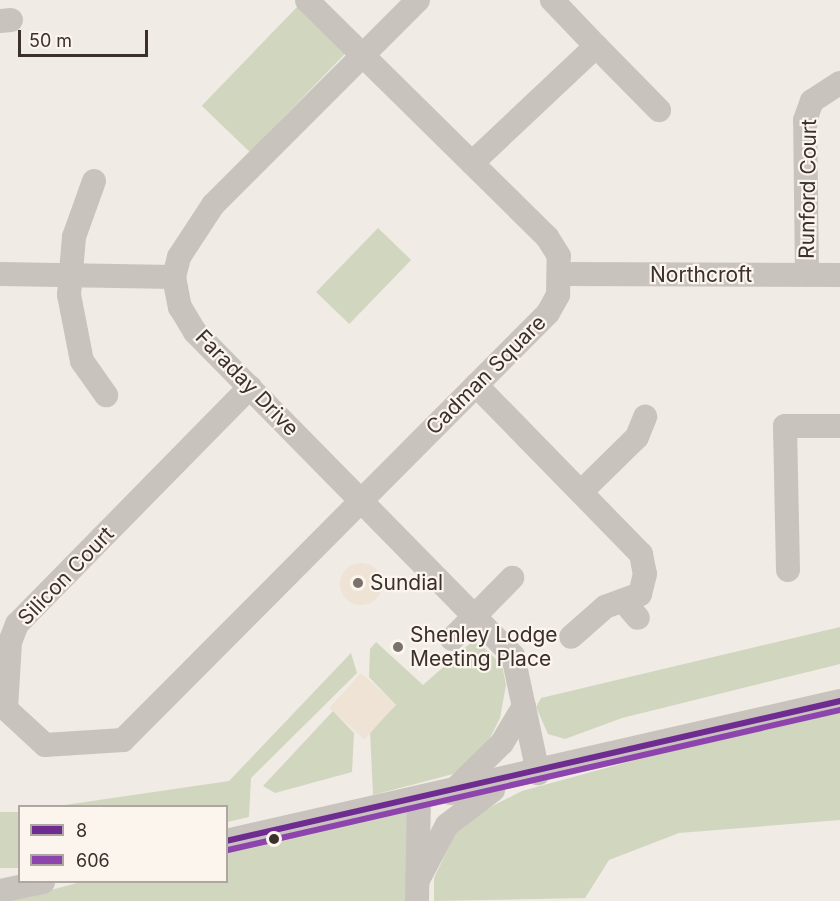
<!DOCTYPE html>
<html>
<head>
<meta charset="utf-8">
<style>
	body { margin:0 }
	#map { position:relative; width:840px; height:901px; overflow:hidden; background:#f0ebe5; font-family:Inter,sans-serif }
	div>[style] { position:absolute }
	.green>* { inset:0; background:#d1d6bf; transform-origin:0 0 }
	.plaza>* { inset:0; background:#eee3d5; transform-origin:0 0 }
	.round { border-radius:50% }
	.minor>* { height:24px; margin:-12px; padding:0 12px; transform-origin:12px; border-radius:12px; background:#c9c3be }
	.bus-1>* { height:6px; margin:-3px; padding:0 3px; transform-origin:3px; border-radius:3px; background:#6e2c91 }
	.bus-2>* { height:6px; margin:-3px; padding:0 3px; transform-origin:3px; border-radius:3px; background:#8e44ad }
	.dots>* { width:16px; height:16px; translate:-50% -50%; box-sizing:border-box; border:3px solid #fbf5ee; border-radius:50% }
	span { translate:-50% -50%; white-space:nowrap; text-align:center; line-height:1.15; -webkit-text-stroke:4.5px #fbf5ee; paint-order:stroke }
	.street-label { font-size:21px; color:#3b302b }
	.poi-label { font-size:21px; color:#3b302b }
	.left { translate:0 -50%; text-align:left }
	.legend { position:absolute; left:18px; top:805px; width:210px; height:78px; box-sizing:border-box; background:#fbf5ee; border:2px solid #aea6a0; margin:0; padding:8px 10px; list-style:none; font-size:18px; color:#3b302b }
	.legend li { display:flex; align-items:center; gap:12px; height:30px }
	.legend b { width:30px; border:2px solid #aea6a0 }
	.scale { position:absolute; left:18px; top:30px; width:130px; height:27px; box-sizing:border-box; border:3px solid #3b302b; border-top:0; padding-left:8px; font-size:18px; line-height:21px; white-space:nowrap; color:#3b302b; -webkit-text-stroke:4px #fbf5ee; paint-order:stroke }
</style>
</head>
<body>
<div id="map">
	<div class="green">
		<i style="left:299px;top:5px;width:67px;height:140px;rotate:44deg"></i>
		<i style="left:378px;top:228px;width:46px;height:89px;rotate:44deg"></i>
		<i style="clip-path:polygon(840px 627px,840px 664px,622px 718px,565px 739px,548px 734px,536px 707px,541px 698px)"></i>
		<i style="clip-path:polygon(475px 639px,502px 665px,506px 685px,500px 718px,489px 740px,457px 773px,373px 795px,370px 731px,396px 705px,369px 677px,370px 649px,376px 642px,423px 685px)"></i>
		<i style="clip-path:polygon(351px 653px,357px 673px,251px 778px,249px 817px,227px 822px,226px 806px,58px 806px,229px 781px)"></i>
		<i style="clip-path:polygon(840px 704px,840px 820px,679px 833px,609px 860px,585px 898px,434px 901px,434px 878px,455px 834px,469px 818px,522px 791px)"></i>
		<i style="clip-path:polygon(333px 711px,354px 733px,352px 772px,275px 793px,263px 786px)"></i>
		<i style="clip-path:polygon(419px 800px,416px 901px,9px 901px,81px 882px,226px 882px,227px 843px)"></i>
		<i style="left:19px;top:812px;width:56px;height:19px;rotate:90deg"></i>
	</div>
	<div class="plaza">
		<i class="round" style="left:340px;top:563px;width:42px;height:42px"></i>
		<i style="left:361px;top:673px;width:47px;height:47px;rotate:42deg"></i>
	</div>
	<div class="minor">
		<i style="left:418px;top:0;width:290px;rotate:135deg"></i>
		<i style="left:213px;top:205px;width:62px;rotate:123.2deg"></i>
		<i style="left:179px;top:257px;width:21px;rotate:104deg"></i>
		<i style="left:174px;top:277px;width:31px;rotate:79deg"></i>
		<i style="left:180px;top:307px;width:29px;rotate:59deg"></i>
		<i style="left:195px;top:332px;width:454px;rotate:45.5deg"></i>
		<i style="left:513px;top:656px;width:120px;rotate:77.9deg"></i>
		<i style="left:0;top:21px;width:11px;rotate:-5deg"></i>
		<i style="left:596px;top:46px;width:90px;rotate:45.5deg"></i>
		<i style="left:472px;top:163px;width:170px;rotate:-43.3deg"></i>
		<i style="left:596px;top:46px;width:64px;rotate:-133.7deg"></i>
		<i style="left:94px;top:181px;width:59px;rotate:109.7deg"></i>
		<i style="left:74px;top:237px;width:58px;rotate:94.9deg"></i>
		<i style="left:69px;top:295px;width:67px;rotate:78.9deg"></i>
		<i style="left:82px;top:361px;width:42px;rotate:54.8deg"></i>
		<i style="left:0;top:274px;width:174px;rotate:1deg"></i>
		<i style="left:561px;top:274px;width:279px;rotate:0.2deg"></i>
		<i style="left:807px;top:275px;width:155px;rotate:-90.7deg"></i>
		<i style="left:805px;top:120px;width:20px;rotate:-70deg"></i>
		<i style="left:812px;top:101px;width:33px;rotate:-33deg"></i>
		<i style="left:476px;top:385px;width:236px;rotate:45.7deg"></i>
		<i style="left:641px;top:554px;width:20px;rotate:79deg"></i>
		<i style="left:645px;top:574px;width:21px;rotate:104deg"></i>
		<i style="left:640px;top:594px;width:37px;rotate:160deg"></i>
		<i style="left:605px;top:607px;width:45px;rotate:138.6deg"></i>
		<i style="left:250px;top:387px;width:332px;rotate:134.5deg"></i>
		<i style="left:17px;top:624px;width:19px;rotate:111deg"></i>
		<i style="left:10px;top:642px;width:67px;rotate:93.4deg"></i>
		<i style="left:6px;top:709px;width:53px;rotate:42.7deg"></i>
		<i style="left:45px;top:745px;width:78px;rotate:-3.7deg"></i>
		<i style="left:123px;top:740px;width:602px;rotate:-45.13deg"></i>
		<i style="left:548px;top:313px;width:21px;rotate:-61deg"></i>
		<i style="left:558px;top:295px;width:39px;rotate:-89deg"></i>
		<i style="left:559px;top:256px;width:22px;rotate:-122deg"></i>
		<i style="left:547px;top:237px;width:337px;rotate:-135.4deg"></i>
		<i style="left:581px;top:492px;width:78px;rotate:-44.5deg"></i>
		<i style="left:637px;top:437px;width:22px;rotate:-68deg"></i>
		<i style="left:788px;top:570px;width:144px;rotate:-91.2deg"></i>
		<i style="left:785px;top:426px;width:55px"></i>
		<i style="left:624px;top:602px;width:21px;rotate:49deg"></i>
		<i style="left:452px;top:639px;width:86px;rotate:-45.5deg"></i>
		<i style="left:451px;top:793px;width:71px;rotate:-44.4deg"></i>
		<i style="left:502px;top:743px;width:43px;rotate:-59.3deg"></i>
		<i style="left:226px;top:841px;width:630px;rotate:-12.84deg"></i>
		<i style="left:418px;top:880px;width:62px;rotate:-62.2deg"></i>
		<i style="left:447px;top:825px;width:58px;rotate:-37.3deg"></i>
		<i style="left:0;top:891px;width:44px;rotate:-11.8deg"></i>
		<i style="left:417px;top:901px;width:101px;rotate:-88.9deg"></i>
	</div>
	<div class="bus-1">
		<i style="left:226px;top:841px;width:630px;rotate:-12.84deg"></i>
	</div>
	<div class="bus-2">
		<i style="left:228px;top:850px;width:628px;rotate:-12.89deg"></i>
	</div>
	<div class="dots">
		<i style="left:358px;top:583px;background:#7a716c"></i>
		<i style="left:398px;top:647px;background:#7a716c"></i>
		<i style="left:274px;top:839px;background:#3b302b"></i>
	</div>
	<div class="street-label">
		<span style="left:808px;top:189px;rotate:-89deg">Runford Court</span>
		<span style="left:701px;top:275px">Northcroft</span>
		<span style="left:486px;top:375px;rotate:-45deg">Cadman Square</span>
		<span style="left:247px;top:383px;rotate:46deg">Faraday Drive</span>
		<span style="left:66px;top:576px;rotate:-46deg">Silicon Court</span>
	</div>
	<div class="poi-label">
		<span class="left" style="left:370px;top:583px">Sundial</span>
		<span class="left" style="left:410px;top:647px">Shenley Lodge<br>Meeting Place</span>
	</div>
	<ul class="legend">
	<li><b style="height:8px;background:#6e2c91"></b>8</li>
	<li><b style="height:8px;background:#8e44ad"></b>606</li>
	</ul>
	<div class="scale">50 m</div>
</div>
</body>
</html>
